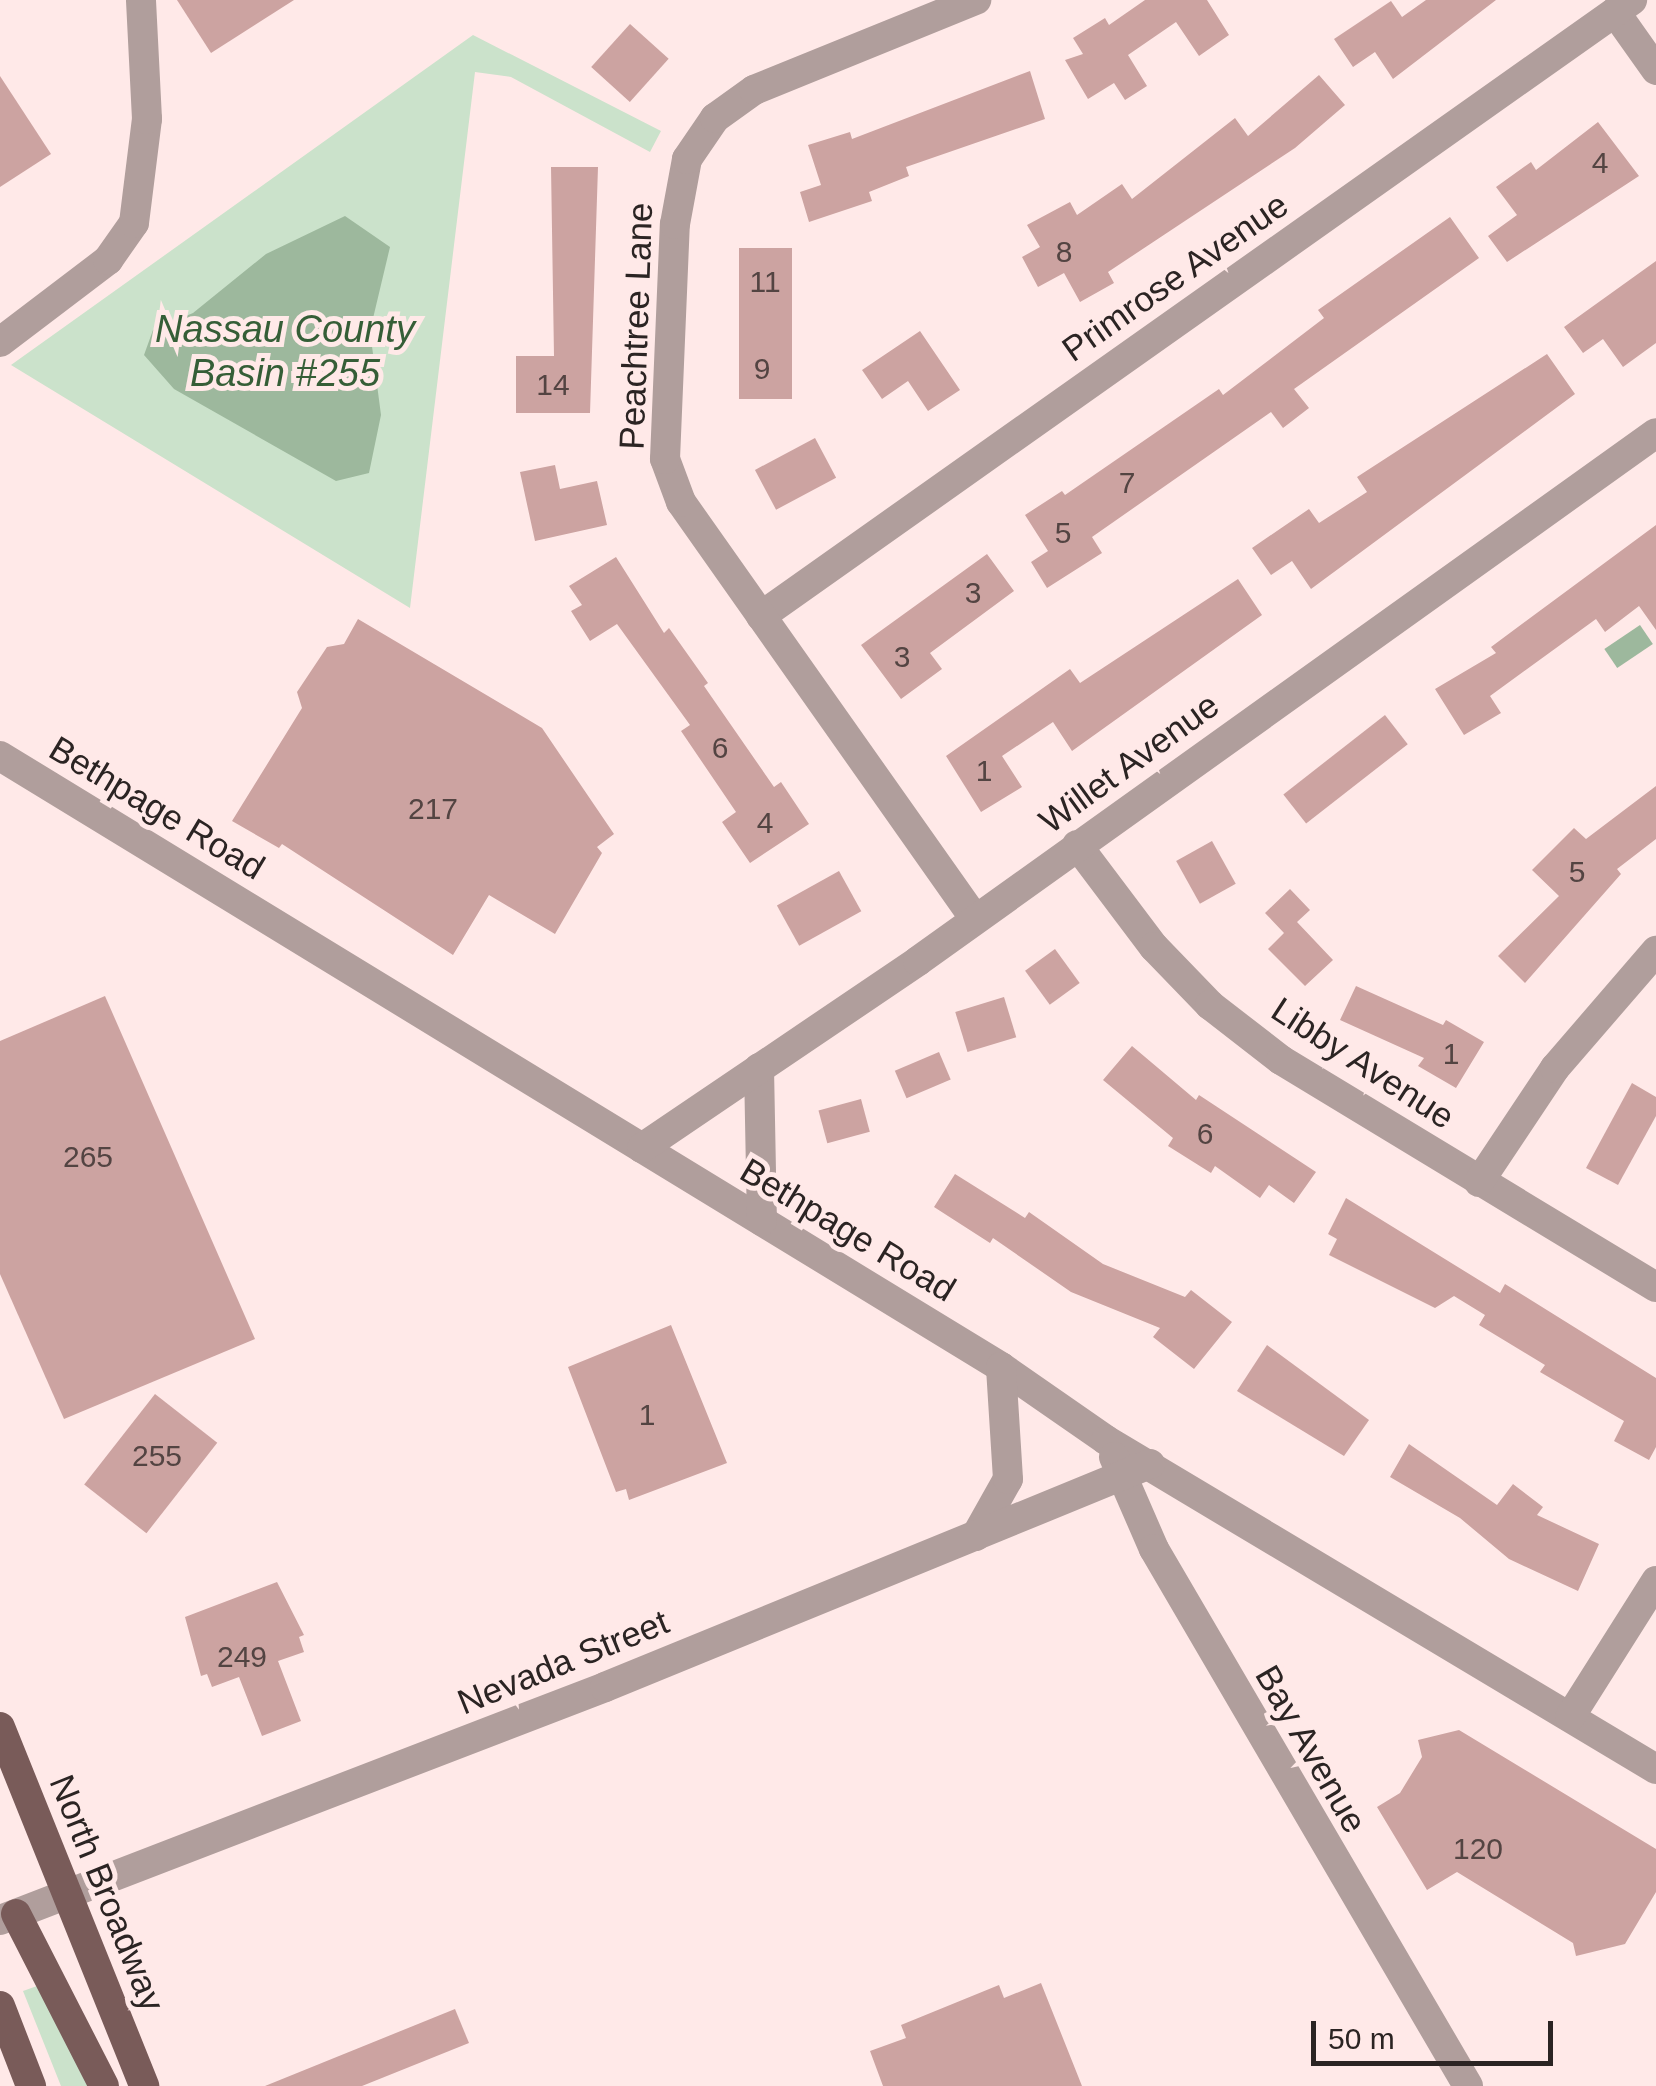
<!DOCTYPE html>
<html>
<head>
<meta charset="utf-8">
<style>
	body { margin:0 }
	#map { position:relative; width:1656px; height:2086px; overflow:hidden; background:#ffe9e8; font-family:Helvetica,sans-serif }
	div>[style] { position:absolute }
	.green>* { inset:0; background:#cbe2cb }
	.water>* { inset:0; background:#9db89d; transform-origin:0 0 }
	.building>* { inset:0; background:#cca3a1; transform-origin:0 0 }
	.minor>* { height:30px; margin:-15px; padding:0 15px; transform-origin:15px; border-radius:15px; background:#b09e9c }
	.major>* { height:30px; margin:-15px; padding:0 15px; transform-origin:15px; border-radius:15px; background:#795b59 }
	span { translate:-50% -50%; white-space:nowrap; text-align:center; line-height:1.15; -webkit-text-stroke:10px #ffe9e8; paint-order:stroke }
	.number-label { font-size:30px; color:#534442 }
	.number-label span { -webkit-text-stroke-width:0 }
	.street-label { font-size:35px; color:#2b2423 }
	.water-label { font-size:38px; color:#355e37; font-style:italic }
	.scale { position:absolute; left:1311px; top:2021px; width:242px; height:45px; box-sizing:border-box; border:5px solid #2b2423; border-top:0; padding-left:12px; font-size:30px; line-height:35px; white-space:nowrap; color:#2b2423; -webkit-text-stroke:8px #ffe9e8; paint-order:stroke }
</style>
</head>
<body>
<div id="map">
	<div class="green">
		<i style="clip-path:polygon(473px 35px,661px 131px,650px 152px,511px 77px,475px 72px,410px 608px,11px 365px)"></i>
		<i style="clip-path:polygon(37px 1986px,90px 2086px,61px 2086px,23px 1991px)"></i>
	</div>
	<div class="water">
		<i style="clip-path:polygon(345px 216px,390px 247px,370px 331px,381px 415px,369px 473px,336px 481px,174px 389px,144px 355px,153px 330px,193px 313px,266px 254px)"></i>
		<i style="left:1640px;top:625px;width:23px;height:43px;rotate:56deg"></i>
	</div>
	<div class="building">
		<i style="clip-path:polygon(177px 0,294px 0,211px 53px)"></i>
		<i style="clip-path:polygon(1145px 0,1207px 0,1229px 35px,1199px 56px,1176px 22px,1128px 55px,1147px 86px,1125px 100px,1114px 83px,1088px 99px,1065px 60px,1083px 54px,1073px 38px,1105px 18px,1109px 25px)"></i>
		<i style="clip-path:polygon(1426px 0,1496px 0,1393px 79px,1375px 52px,1353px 67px,1334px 39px,1391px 1px,1402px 17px)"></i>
		<i style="left:630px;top:24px;width:52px;height:58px;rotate:42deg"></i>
		<i style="clip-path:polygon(1030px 71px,1045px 119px,906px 167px,909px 176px,869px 192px,872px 201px,809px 222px,800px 192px,821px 185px,808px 145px,850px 132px,852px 139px)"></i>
		<i style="clip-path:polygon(1319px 75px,1345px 105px,1295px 148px,1108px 272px,1114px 283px,1080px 302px,1064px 273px,1038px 287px,1022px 257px,1040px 247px,1027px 225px,1070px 202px,1077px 215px,1122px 184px,1132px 199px,1235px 118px,1248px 136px)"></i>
		<i style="clip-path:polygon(0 76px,51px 154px,0 187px)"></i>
		<i style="clip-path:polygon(1598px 122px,1639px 176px,1507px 262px,1488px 236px,1517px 215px,1496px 187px,1531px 162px,1536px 170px)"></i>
		<i style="clip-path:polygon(551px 167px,598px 167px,590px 413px,516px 413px,516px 356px,554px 356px)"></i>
		<i style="clip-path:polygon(1450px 217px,1479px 258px,1294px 389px,1309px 408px,1283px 428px,1271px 412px,1092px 537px,1102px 553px,1047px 588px,1031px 562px,1048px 551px,1025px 515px,1062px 491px,1065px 495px,1219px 389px,1223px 395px,1324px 318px,1318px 310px)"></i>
		<i style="left:739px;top:248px;width:53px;height:151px"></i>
		<i style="clip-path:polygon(1656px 261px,1656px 343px,1623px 367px,1603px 339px,1583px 353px,1564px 327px)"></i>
		<i style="clip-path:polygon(920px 331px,960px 390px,928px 411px,908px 381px,882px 399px,862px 370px)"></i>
		<i style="clip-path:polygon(1547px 354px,1575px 394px,1311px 589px,1292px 561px,1271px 575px,1252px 548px,1309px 509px,1319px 523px,1367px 492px,1357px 477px)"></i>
		<i style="left:815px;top:438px;width:45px;height:68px;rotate:62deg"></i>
		<i style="clip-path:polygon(555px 465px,560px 489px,597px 481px,607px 525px,535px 541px,520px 472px)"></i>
		<i style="clip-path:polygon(1656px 525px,1656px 630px,1639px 606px,1605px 632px,1596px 619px,1490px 696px,1501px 713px,1464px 735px,1435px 689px,1496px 653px,1491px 647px)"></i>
		<i style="clip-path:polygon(987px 554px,1014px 591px,930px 653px,942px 669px,901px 699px,861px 645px)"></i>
		<i style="clip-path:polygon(616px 557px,664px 633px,669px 628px,708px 683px,704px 686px,774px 787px,781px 782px,809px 824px,750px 863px,722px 822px,736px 812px,681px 731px,690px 725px,617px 624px,590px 641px,571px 611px,582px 605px,569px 586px)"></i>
		<i style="clip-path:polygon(1238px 579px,1262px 615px,1072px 751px,1053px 722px,1002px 756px,1022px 787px,981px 812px,946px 756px,1070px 669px,1080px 683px)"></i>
		<i style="clip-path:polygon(358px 619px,542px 728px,614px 834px,597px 847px,602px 853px,555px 934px,489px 895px,453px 955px,282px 844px,279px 848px,232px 821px,302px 708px,297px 692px,327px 647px,344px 644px)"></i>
		<i style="left:1385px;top:715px;width:37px;height:129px;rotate:52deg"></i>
		<i style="clip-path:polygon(1656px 786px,1656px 839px,1617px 869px,1621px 874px,1525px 983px,1498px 956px,1559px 896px,1532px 870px,1574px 828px,1586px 839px)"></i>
		<i style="left:1212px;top:841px;width:49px;height:41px;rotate:61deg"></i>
		<i style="left:839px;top:871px;width:46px;height:71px;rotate:61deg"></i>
		<i style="clip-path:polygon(1290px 889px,1310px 910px,1297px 922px,1333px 960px,1305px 986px,1268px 949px,1284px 933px,1265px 913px)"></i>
		<i style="left:1055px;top:949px;width:42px;height:37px;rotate:54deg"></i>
		<i style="clip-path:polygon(1356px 986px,1443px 1025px,1446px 1020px,1484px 1042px,1456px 1088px,1418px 1066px,1424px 1058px,1340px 1020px)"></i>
		<i style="clip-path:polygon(105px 996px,255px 1339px,64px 1419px,0 1274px,0 1041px)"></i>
		<i style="left:1004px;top:997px;width:42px;height:51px;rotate:73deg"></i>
		<i style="clip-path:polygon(1132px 1046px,1196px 1100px,1199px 1095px,1316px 1172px,1294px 1203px,1269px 1185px,1260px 1198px,1215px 1166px,1211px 1173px,1168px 1146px,1173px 1138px,1103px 1080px)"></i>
		<i style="left:939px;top:1052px;width:30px;height:48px;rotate:67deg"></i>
		<i style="clip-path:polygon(1632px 1083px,1656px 1097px,1656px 1116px,1618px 1185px,1586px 1168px)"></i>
		<i style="left:861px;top:1099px;width:34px;height:44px;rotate:75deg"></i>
		<i style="clip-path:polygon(955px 1174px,1025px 1218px,1029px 1212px,1103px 1264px,1185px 1297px,1191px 1290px,1232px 1322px,1194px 1369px,1153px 1337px,1160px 1328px,1071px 1292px,993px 1238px,990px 1243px,934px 1207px)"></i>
		<i style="clip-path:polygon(1346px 1198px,1500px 1293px,1505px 1284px,1656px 1378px,1656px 1447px,1649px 1460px,1614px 1441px,1624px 1421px,1540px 1372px,1545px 1365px,1479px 1325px,1485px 1315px,1454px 1296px,1435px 1308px,1329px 1255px,1337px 1239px,1328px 1234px)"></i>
		<i style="clip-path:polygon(671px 1325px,727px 1463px,629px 1500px,626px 1489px,616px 1492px,568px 1367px)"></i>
		<i style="clip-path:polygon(1267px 1345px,1369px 1420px,1344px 1456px,1237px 1391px)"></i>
		<i style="left:155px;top:1394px;width:79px;height:115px;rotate:38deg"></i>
		<i style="clip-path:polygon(1409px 1444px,1497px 1505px,1513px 1484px,1543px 1507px,1537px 1515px,1599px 1544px,1578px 1591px,1509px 1559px,1460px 1518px,1390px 1477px)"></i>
		<i style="clip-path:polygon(277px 1582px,304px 1635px,299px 1637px,304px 1652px,278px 1661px,301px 1721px,262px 1736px,239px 1677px,212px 1687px,207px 1674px,201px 1676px,185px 1617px)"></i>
		<i style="clip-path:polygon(1459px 1730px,1656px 1849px,1656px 1892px,1625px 1944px,1576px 1956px,1573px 1943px,1457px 1872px,1427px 1890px,1377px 1807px,1400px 1793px,1422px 1757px,1418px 1740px)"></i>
		<i style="clip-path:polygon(1041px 1983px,1082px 2086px,883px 2086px,870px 2051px,906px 2038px,901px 2025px,999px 1985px,1004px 1998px)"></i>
		<i style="clip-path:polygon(455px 2009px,469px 2043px,362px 2086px,265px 2086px)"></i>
	</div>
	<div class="minor">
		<i style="left:1615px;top:12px;width:71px;rotate:54.7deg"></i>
		<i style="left:0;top:342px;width:136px;rotate:-37.2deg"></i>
		<i style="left:108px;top:260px;width:45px;rotate:-54.9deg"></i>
		<i style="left:134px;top:223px;width:105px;rotate:-82.9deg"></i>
		<i style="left:147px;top:119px;width:119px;rotate:-92.9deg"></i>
		<i style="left:761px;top:616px;width:1067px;rotate:-35.27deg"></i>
		<i style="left:0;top:756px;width:1173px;rotate:31.4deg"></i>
		<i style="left:1001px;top:1367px;width:128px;rotate:34.8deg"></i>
		<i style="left:1106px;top:1440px;width:641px;rotate:30.89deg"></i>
		<i style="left:1077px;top:845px;width:128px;rotate:53deg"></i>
		<i style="left:1154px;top:947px;width:81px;rotate:46deg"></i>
		<i style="left:1210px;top:1005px;width:90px;rotate:37.8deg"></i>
		<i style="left:1281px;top:1060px;width:438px;rotate:31.2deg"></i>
		<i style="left:975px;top:919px;width:510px;rotate:-125.19deg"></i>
		<i style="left:681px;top:502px;width:46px;rotate:-110.4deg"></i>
		<i style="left:665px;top:459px;width:235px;rotate:-87.6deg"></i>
		<i style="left:675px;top:224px;width:66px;rotate:-79.5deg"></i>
		<i style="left:687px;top:159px;width:50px;rotate:-55.7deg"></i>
		<i style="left:715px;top:118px;width:48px;rotate:-35.7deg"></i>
		<i style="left:754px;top:90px;width:240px;rotate:-22.1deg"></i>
		<i style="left:759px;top:1068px;width:153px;rotate:88.9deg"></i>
		<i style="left:642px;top:1148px;width:333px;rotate:-34.1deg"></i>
		<i style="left:918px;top:961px;width:907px;rotate:-35.58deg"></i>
		<i style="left:1479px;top:1182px;width:137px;rotate:-56.3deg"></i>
		<i style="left:1555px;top:1068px;width:155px;rotate:-49.2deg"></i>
		<i style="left:1114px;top:1457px;width:100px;rotate:66.5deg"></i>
		<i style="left:1154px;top:1549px;width:622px;rotate:59.68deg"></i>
		<i style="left:976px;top:1536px;width:65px;rotate:-60.7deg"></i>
		<i style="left:1008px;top:1479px;width:112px;rotate:-93.6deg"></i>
		<i style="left:1570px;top:1717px;width:161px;rotate:-57.7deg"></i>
		<i style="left:0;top:1920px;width:648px;rotate:-21.06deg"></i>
		<i style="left:605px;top:1687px;width:589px;rotate:-22.25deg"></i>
	</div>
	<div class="major">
		<i style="left:0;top:1727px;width:387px;rotate:68.1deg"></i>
		<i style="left:16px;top:1914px;width:193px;rotate:62.9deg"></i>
		<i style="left:0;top:2006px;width:86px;rotate:68.8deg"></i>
	</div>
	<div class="number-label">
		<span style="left:1600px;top:163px">4</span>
		<span style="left:1064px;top:252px">8</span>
		<span style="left:765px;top:282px">11</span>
		<span style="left:762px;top:369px">9</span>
		<span style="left:553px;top:385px">14</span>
		<span style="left:1127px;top:483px">7</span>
		<span style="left:1063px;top:533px">5</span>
		<span style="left:973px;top:593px">3</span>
		<span style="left:902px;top:657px">3</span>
		<span style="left:720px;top:748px">6</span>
		<span style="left:984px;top:771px">1</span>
		<span style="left:433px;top:809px">217</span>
		<span style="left:765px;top:823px">4</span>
		<span style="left:1577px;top:872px">5</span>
		<span style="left:1451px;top:1054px">1</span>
		<span style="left:1205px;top:1134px">6</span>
		<span style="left:88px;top:1157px">265</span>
		<span style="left:647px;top:1415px">1</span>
		<span style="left:157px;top:1456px">255</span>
		<span style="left:242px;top:1657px">249</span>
		<span style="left:1478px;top:1849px">120</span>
	</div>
	<div class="street-label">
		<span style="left:1175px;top:277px;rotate:-35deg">Primrose Avenue</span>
		<span style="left:636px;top:326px;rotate:-88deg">Peachtree Lane</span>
		<span style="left:1129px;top:763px;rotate:-36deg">Willet Avenue</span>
		<span style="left:157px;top:808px;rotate:31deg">Bethpage Road</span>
		<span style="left:1363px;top:1063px;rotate:33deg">Libby Avenue</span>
		<span style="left:848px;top:1230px;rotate:31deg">Bethpage Road</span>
		<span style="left:563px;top:1662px;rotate:-22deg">Nevada Street</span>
		<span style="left:1311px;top:1749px;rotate:60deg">Bay Avenue</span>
		<span style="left:107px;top:1893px;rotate:68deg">North Broadway</span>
	</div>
	<div class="water-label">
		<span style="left:285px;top:352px">Nassau County<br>Basin #255</span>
	</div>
	<div class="scale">50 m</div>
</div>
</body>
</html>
